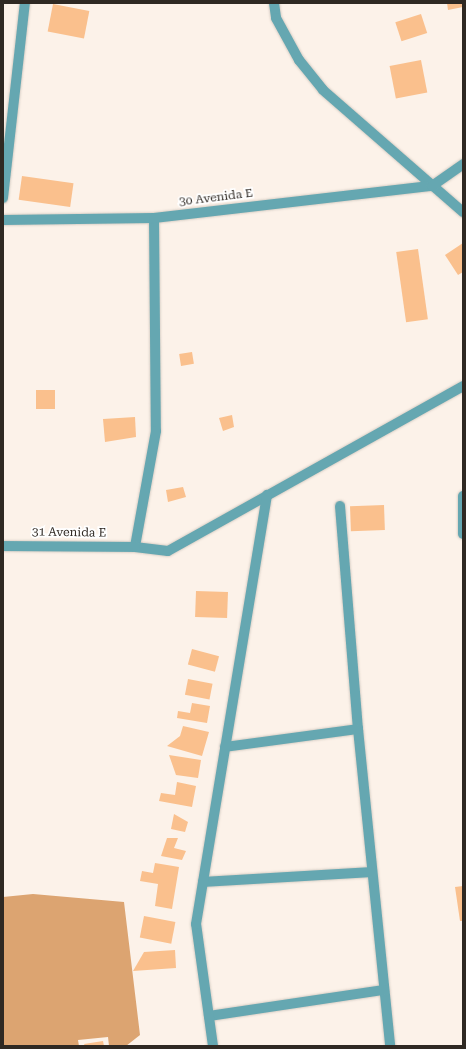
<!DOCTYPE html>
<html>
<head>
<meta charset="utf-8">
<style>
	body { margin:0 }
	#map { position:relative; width:466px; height:1049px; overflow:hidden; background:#fcf2e9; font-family:"Roboto Serif",serif }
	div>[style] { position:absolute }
	.forest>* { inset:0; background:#dca471 }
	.building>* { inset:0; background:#fac08d; transform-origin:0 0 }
	.roads { filter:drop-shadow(0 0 1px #d7cec5) drop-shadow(0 0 1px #d7cec5) }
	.minor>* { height:10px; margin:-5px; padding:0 5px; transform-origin:5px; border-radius:5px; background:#65a7b1 }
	span { translate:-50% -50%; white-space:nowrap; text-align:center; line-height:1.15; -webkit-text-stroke:3.5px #fff; paint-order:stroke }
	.street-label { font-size:12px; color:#2f2923 }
	.frame { position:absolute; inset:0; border:4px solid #2f2923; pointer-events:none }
</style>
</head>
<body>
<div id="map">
	<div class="forest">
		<i style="clip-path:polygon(33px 894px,124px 902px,140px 1035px,126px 1046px,109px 1046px,108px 1037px,78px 1040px,79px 1046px,3px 1046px,3px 897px)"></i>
	</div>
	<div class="building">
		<i style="clip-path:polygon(447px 3px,463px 3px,463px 7px,448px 10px)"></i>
		<i style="left:53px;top:4px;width:37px;height:28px;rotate:11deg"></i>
		<i style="left:421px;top:14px;width:20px;height:27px;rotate:72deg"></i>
		<i style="left:421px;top:60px;width:33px;height:32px;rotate:79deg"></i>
		<i style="left:22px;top:176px;width:52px;height:24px;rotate:8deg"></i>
		<i style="clip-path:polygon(463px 243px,463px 272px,458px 275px,445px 255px)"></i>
		<i style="left:418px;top:249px;width:71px;height:22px;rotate:82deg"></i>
		<i style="left:192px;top:352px;width:12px;height:13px;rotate:81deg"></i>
		<i style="left:36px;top:390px;width:19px;height:19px"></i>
		<i style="clip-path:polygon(232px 415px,234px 427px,223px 431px,219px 418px)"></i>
		<i style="clip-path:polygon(135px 417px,136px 437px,105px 442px,103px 419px)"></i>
		<i style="clip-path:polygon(183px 487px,186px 497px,168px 502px,166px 490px)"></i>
		<i style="left:384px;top:505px;width:25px;height:34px;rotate:88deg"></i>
		<i style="left:196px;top:591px;width:32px;height:26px;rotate:2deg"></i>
		<i style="left:192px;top:649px;width:28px;height:16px;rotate:15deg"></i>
		<i style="left:188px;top:679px;width:25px;height:16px;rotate:11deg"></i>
		<i style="clip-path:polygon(192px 703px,210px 706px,207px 723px,177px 718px,178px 711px,190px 713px)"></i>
		<i style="clip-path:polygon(183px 726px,209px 732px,202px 756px,167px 746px,180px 736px)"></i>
		<i style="clip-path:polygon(169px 755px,201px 760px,198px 778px,176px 775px)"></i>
		<i style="clip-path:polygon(177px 782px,196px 786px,192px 807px,159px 801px,161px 793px,175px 795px)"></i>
		<i style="clip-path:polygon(174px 814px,188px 822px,185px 832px,171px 829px)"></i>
		<i style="clip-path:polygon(167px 838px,178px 838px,174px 848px,186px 851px,182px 860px,161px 856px)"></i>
		<i style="clip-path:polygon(155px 863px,179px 867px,172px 909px,155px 906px,158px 884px,140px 881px,142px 871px,153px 873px)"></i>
		<i style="clip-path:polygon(463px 886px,463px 921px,460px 921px,455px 887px)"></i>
		<i style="left:144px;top:916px;width:32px;height:22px;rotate:11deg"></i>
		<i style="clip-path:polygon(175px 950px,176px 968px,133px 971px,144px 952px)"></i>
		<i style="clip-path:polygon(103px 1041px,104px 1046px,85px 1046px,84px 1044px)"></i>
	</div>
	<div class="roads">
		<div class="minor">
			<i style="left:274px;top:3px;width:15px;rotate:82deg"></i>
			<i style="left:276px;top:18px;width:48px;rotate:61.3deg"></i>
			<i style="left:299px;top:60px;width:38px;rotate:51deg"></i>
			<i style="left:323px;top:90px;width:186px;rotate:41.1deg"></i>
			<i style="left:3px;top:198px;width:196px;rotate:-83.6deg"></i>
			<i style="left:154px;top:218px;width:213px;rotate:89.5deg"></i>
			<i style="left:156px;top:431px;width:118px;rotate:100.3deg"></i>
			<i style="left:135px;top:547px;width:33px;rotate:7deg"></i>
			<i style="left:168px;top:551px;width:338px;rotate:-29.2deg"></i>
			<i style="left:3px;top:220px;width:151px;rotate:-0.8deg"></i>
			<i style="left:154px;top:218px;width:280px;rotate:-6.6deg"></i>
			<i style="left:432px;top:186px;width:38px;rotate:-35deg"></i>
			<i style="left:463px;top:496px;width:38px;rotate:90deg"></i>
			<i style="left:340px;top:506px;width:224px;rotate:85.4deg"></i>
			<i style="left:358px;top:729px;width:319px;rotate:84.2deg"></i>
			<i style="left:3px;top:546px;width:132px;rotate:0.4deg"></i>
			<i style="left:225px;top:747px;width:134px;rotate:-7.7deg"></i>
			<i style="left:203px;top:882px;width:169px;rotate:-3.4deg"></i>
			<i style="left:209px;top:1016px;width:177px;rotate:-8.5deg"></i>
			<i style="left:213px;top:1046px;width:123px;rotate:-97.9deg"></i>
			<i style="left:196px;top:924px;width:435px;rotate:-80.6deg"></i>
		</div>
	</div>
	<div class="street-label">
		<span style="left:216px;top:198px;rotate:-7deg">30 Avenida E</span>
		<span style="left:69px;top:533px;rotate:1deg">31 Avenida E</span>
	</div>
	<div class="frame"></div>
</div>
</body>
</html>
